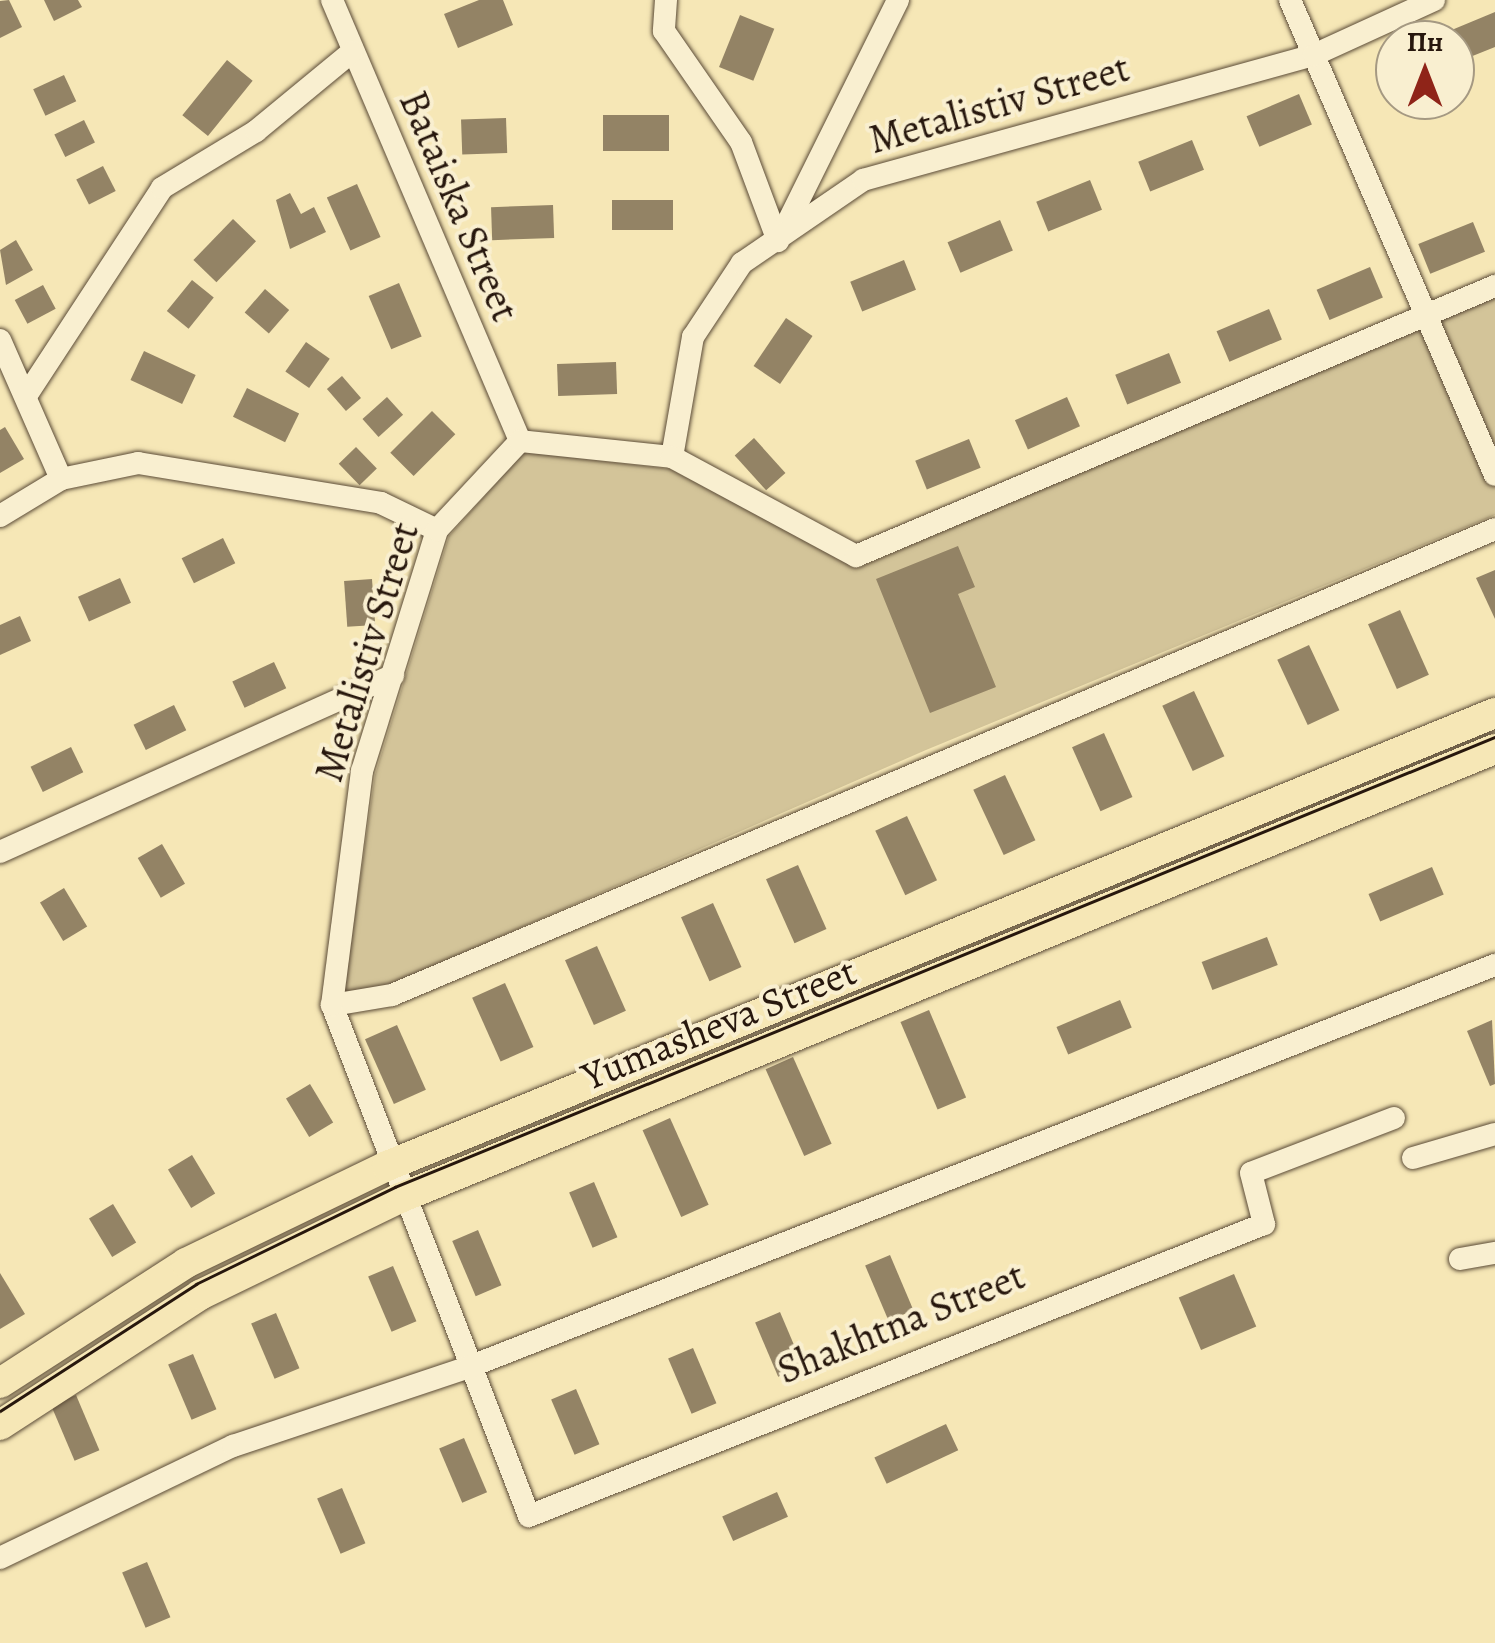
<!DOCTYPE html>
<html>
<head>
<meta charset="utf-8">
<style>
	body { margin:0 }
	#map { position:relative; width:1495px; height:1643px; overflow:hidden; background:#f6e7b6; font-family:Alegreya,serif }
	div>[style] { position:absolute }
	.green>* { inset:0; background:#d3c499 }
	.building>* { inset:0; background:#938365; transform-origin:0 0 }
	.roads { filter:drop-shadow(0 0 2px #5b4b37) drop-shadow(0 0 2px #5b4b37) }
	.minor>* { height:22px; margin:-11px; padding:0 11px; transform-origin:11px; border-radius:11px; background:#f9efd0 }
	.major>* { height:30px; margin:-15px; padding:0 15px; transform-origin:15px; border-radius:15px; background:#f6e7b6 }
	.tram>* { height:2.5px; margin:-1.25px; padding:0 1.25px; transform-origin:1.25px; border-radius:1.25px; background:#27170d }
	span { translate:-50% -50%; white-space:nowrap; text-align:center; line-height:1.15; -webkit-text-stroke:8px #f9efd0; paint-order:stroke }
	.street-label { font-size:40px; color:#27170d }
	.north { position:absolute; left:1375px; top:20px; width:100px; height:100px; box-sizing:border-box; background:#f9efd0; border:2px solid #a59982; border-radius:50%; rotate:0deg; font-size:28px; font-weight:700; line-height:40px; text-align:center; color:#27170d }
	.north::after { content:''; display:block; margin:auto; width:35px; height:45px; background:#8f2418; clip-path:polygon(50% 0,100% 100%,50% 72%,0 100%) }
</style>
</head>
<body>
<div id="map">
	<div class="green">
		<i style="clip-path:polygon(1495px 295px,1495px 515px,926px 750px,392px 984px,344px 992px,375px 775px,449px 536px,524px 452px,670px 469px,858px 568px)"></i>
	</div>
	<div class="building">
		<i style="clip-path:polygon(9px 0,22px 27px,0 38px,0 1px)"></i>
		<i style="clip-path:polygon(44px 0,78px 0,82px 7px,54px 21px)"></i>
		<i style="clip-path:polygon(479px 0,503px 0,513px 25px,458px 48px,444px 14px)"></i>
		<i style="clip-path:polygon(1495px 12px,1495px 47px,1455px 63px,1455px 40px,1442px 34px)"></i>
		<i style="left:740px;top:15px;width:37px;height:56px;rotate:22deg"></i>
		<i style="left:227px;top:60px;width:33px;height:71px;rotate:39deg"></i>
		<i style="left:64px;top:75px;width:29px;height:34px;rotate:65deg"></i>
		<i style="left:1299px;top:94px;width:33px;height:57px;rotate:67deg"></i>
		<i style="left:669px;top:115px;width:36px;height:66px;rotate:90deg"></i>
		<i style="left:506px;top:118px;width:35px;height:45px;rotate:88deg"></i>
		<i style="left:84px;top:120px;width:25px;height:33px;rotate:64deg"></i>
		<i style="left:1192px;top:140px;width:32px;height:58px;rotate:68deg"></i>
		<i style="left:103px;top:166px;width:28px;height:30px;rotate:63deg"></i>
		<i style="left:1090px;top:180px;width:32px;height:58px;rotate:68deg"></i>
		<i style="left:357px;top:184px;width:58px;height:33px;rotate:66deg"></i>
		<i style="clip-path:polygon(290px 193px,301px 214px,314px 207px,326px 232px,290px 249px,276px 200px)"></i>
		<i style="left:673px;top:200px;width:30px;height:61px;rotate:90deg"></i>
		<i style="left:553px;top:205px;width:33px;height:62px;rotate:88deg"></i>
		<i style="left:233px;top:219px;width:32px;height:57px;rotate:44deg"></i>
		<i style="left:1000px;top:220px;width:33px;height:57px;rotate:67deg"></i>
		<i style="left:1473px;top:222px;width:32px;height:59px;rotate:68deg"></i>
		<i style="clip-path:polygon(16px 240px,33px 270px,6px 285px,0 250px)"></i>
		<i style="left:904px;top:260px;width:32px;height:58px;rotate:68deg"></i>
		<i style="left:1370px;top:267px;width:33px;height:58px;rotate:67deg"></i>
		<i style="left:192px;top:280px;width:28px;height:40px;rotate:39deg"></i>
		<i style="left:399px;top:283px;width:58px;height:33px;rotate:67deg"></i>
		<i style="left:43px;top:285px;width:27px;height:32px;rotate:62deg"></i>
		<i style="left:265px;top:289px;width:32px;height:31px;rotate:41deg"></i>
		<i style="left:1269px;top:309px;width:33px;height:57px;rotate:67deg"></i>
		<i style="left:786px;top:318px;width:32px;height:58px;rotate:34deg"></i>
		<i style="left:306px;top:342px;width:29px;height:36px;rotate:35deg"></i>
		<i style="left:144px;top:351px;width:57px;height:32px;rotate:25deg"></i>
		<i style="left:1169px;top:353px;width:32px;height:58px;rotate:68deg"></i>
		<i style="left:616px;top:362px;width:32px;height:59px;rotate:88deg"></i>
		<i style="left:342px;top:376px;width:29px;height:20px;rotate:49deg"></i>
		<i style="left:247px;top:388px;width:58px;height:32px;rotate:26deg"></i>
		<i style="left:387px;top:397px;width:24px;height:33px;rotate:48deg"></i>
		<i style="left:1067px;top:397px;width:32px;height:57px;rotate:66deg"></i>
		<i style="left:432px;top:411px;width:33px;height:59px;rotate:45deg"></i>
		<i style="clip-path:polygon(5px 427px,24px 459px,0 473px,0 430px)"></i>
		<i style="left:754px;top:438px;width:47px;height:26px;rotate:48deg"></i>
		<i style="left:969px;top:439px;width:31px;height:58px;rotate:68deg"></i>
		<i style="left:356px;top:447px;width:30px;height:24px;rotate:46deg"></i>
		<i style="left:223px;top:538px;width:28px;height:46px;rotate:64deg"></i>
		<i style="clip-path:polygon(958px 546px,975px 587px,958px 594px,996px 687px,930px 713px,876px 579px)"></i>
		<i style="clip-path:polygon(1495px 570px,1495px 619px,1476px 578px)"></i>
		<i style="left:120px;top:578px;width:27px;height:46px;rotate:66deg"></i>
		<i style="left:372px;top:579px;width:46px;height:28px;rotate:86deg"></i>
		<i style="left:1400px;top:610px;width:71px;height:35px;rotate:66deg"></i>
		<i style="clip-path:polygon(20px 616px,31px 641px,0 655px,0 625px)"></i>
		<i style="left:1309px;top:645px;width:72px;height:35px;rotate:65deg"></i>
		<i style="left:274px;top:662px;width:29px;height:46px;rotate:65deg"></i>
		<i style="left:1194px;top:691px;width:72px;height:35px;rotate:65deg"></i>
		<i style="left:174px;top:705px;width:28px;height:45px;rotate:64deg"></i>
		<i style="left:1104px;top:733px;width:70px;height:35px;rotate:66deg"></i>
		<i style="left:71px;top:747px;width:28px;height:45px;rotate:64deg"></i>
		<i style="left:1005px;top:775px;width:72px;height:35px;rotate:65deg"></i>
		<i style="left:907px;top:816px;width:71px;height:35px;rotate:65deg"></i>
		<i style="left:162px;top:844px;width:46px;height:28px;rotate:60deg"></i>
		<i style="left:798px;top:865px;width:70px;height:35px;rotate:66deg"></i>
		<i style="left:1432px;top:867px;width:30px;height:69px;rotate:67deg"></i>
		<i style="left:64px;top:888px;width:45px;height:28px;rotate:59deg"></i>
		<i style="left:713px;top:903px;width:70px;height:35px;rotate:66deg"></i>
		<i style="left:1267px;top:937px;width:30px;height:70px;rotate:69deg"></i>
		<i style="left:597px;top:946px;width:71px;height:35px;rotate:66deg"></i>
		<i style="left:505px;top:983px;width:70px;height:36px;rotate:66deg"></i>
		<i style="left:1120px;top:1000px;width:30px;height:69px;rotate:67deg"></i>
		<i style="left:929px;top:1010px;width:95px;height:31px;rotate:67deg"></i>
		<i style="clip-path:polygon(1492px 1020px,1495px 1084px,1490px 1086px,1467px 1031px)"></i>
		<i style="left:397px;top:1025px;width:71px;height:35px;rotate:66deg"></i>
		<i style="left:793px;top:1057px;width:95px;height:30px;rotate:66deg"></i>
		<i style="left:310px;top:1084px;width:45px;height:28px;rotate:59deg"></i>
		<i style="left:670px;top:1118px;width:95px;height:30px;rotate:66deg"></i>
		<i style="left:192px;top:1155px;width:45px;height:28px;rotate:59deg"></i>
		<i style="left:594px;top:1182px;width:60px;height:27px;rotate:67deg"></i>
		<i style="left:113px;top:1204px;width:45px;height:28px;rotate:59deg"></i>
		<i style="left:478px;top:1230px;width:60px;height:28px;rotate:67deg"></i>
		<i style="left:890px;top:1255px;width:60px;height:27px;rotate:67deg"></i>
		<i style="left:393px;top:1266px;width:60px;height:27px;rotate:67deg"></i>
		<i style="clip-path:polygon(0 1273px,25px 1314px,0 1329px)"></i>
		<i style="left:1234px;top:1274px;width:57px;height:60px;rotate:67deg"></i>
		<i style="left:780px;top:1312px;width:59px;height:27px;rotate:67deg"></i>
		<i style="left:276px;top:1313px;width:60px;height:27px;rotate:67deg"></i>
		<i style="left:693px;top:1348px;width:60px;height:27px;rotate:67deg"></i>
		<i style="left:193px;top:1354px;width:60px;height:27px;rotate:67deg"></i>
		<i style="left:576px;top:1389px;width:60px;height:27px;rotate:67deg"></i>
		<i style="left:76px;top:1395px;width:60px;height:27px;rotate:67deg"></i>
		<i style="left:946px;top:1424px;width:29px;height:79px;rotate:65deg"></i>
		<i style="left:464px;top:1438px;width:59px;height:27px;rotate:67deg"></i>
		<i style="left:342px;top:1488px;width:60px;height:27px;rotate:67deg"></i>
		<i style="left:777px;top:1492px;width:27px;height:60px;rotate:66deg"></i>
		<i style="left:147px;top:1562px;width:60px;height:27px;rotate:67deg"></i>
	</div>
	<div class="roads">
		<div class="minor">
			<i style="left:332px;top:0;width:479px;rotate:66.9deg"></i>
			<i style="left:666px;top:0;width:31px;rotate:94deg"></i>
			<i style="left:664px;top:31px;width:135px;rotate:55.3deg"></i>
			<i style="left:741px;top:142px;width:106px;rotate:69.5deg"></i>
			<i style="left:1290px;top:0;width:517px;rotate:66.66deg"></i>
			<i style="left:782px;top:234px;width:261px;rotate:-63.6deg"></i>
			<i style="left:0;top:340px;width:152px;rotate:66.3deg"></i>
			<i style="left:28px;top:393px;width:245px;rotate:-56.8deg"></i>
			<i style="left:162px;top:188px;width:110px;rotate:-31.2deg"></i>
			<i style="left:256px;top:131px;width:124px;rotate:-39.5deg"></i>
			<i style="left:672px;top:457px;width:122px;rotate:-80.1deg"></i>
			<i style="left:693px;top:337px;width:89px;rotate:-56.5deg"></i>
			<i style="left:742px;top:263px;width:147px;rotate:-34.4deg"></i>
			<i style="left:863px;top:180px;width:468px;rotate:-15.5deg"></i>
			<i style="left:1314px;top:55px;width:132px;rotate:-24.6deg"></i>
			<i style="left:0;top:516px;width:71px;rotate:-31.2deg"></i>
			<i style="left:61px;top:479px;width:79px;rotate:-11.7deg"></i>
			<i style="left:138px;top:463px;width:246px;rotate:9.3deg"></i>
			<i style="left:381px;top:503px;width:62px;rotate:25.7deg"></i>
			<i style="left:0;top:852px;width:431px;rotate:-24.2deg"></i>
			<i style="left:332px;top:1005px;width:61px;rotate:-9.5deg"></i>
			<i style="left:392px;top:995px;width:1197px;rotate:-22.9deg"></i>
			<i style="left:1394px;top:1118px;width:153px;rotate:159deg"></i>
			<i style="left:1251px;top:1173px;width:53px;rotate:75.7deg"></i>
			<i style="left:1264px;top:1224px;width:791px;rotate:158.33deg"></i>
			<i style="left:529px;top:1516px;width:548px;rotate:-111.08deg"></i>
			<i style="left:332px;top:1005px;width:236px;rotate:-82.7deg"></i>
			<i style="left:362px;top:771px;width:252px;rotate:-72.7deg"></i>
			<i style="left:437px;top:530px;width:122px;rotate:-47deg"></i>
			<i style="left:520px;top:441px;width:153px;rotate:6deg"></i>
			<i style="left:672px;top:457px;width:209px;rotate:28.3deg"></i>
			<i style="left:856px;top:556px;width:694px;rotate:-22.91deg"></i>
			<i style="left:1413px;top:1158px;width:85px;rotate:-16.3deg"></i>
			<i style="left:1460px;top:1259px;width:36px;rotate:-10deg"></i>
			<i style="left:0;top:1558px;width:259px;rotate:-25.7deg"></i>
			<i style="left:233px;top:1446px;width:249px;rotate:-18.5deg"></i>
			<i style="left:469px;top:1367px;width:1102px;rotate:-21.4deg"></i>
		</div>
		<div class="major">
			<i style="left:0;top:1383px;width:221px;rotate:-32.8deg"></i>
			<i style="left:186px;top:1263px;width:223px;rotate:-25.8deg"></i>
			<i style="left:387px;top:1166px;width:1197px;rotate:-22.24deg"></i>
			<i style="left:0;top:1425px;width:239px;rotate:-33deg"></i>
			<i style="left:200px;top:1295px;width:222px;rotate:-25.9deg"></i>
			<i style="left:400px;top:1198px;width:1183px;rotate:-22.3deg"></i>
		</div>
	</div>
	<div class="tram">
		<i style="left:0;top:1411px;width:234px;rotate:-32.9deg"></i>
		<i style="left:196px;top:1284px;width:221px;rotate:-26deg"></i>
		<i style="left:395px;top:1187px;width:1188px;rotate:-22.25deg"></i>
	</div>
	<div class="street-label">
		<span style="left:999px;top:104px;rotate:-16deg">Metalistiv Street</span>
		<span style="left:459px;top:206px;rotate:67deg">Bataiska Street</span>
		<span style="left:367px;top:652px;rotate:-73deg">Metalistiv Street</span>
		<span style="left:719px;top:1024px;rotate:-22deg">Yumasheva Street</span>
		<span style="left:901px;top:1323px;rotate:-22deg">Shakhtna Street</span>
	</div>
	<div class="north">Пн</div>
</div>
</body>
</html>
